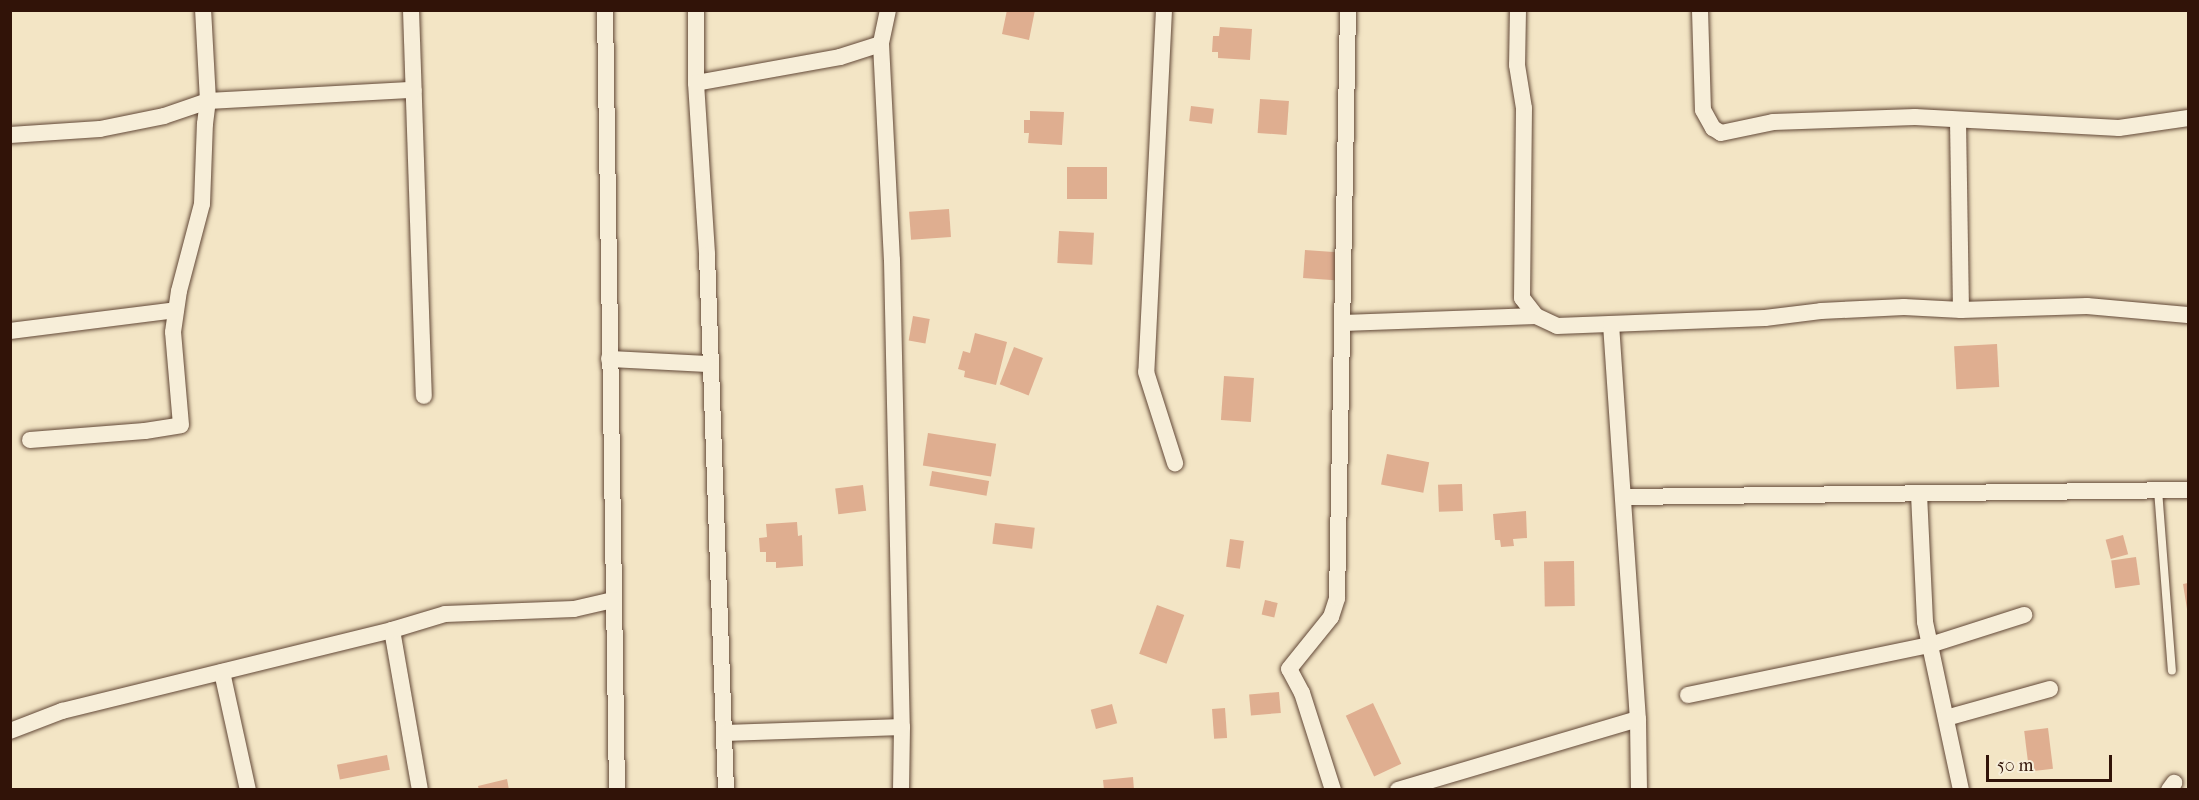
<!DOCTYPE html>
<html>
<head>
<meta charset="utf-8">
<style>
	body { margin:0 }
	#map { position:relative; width:2199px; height:800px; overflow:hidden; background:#f3e5c5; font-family:"IM FELL French Canon",serif }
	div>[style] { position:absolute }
	.building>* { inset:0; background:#dfae90; transform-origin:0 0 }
	.roads { filter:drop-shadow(0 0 2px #624837) drop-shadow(0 0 2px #624837) }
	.service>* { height:8px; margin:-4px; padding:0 4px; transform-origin:4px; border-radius:4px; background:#f7eed9 }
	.minor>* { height:16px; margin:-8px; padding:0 8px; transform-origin:8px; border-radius:8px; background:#f7eed9 }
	span { translate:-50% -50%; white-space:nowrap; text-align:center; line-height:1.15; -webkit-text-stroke:6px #f7eed9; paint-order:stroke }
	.frame { position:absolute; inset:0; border:12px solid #311308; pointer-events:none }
	.scale { position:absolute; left:1986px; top:755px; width:126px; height:27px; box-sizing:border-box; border:3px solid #311308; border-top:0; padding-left:8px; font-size:18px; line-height:21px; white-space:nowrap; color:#311308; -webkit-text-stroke:4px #f7eed9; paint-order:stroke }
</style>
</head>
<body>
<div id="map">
	<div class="building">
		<i style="clip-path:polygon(1007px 10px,1035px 10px,1029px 40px,1002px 34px)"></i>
		<i style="clip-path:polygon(1220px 27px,1252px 29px,1250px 60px,1218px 58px,1218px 52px,1212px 52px,1213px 36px,1219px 36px)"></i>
		<i style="left:1260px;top:99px;width:29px;height:34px;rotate:4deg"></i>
		<i style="left:1191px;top:106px;width:23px;height:15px;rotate:7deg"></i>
		<i style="clip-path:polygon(1030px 111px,1064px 112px,1062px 145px,1028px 143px,1029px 133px,1024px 133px,1024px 120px,1030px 120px)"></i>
		<i style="left:1107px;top:167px;width:32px;height:40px;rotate:90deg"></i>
		<i style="left:949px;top:209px;width:28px;height:40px;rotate:86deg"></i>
		<i style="left:1059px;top:231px;width:35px;height:32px;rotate:3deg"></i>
		<i style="left:1305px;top:250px;width:32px;height:28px;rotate:4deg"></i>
		<i style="left:913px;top:316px;width:17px;height:25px;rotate:10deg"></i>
		<i style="clip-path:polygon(975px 333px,1007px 342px,996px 385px,964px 377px,965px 371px,958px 369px,963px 351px,970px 353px)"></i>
		<i style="left:1997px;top:344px;width:43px;height:43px;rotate:87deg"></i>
		<i style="left:1014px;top:347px;width:31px;height:40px;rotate:21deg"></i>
		<i style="left:1224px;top:376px;width:30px;height:44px;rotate:4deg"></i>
		<i style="left:928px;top:433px;width:69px;height:33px;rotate:9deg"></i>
		<i style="left:1387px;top:454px;width:43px;height:31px;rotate:11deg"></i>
		<i style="left:932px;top:471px;width:58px;height:15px;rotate:10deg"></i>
		<i style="left:1462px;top:484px;width:27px;height:24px;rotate:88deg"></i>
		<i style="left:863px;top:485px;width:26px;height:28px;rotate:83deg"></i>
		<i style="clip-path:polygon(1526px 511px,1527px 538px,1513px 539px,1514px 546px,1501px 547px,1500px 540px,1495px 540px,1493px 514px)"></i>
		<i style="clip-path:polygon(797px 522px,798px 536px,802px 535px,803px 566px,776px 568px,776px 562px,766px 562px,766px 552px,760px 552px,759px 538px,767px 537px,766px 524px)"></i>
		<i style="left:995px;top:523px;width:40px;height:21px;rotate:7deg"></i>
		<i style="left:2123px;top:535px;width:20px;height:18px;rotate:75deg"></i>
		<i style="left:1230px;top:539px;width:14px;height:28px;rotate:8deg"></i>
		<i style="left:2136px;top:557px;width:28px;height:25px;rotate:82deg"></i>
		<i style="left:1574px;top:561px;width:45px;height:30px;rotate:89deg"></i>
		<i style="clip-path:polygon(2188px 583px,2188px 608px,2187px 609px,2183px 584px)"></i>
		<i style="left:1265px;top:600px;width:13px;height:15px;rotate:13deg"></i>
		<i style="left:1157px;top:605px;width:29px;height:52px;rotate:20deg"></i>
		<i style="left:1279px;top:692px;width:21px;height:30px;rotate:85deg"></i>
		<i style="left:1373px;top:703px;width:67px;height:30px;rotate:65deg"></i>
		<i style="left:1112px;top:704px;width:20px;height:22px;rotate:75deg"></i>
		<i style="left:1225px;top:708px;width:30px;height:13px;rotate:86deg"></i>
		<i style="left:2048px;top:728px;width:41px;height:24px;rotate:83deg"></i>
		<i style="left:387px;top:755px;width:15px;height:51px;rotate:79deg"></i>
		<i style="clip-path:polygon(1133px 777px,1134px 790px,1104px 790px,1103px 780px)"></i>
		<i style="clip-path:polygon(507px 779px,509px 790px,479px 790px,478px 786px)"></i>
	</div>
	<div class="roads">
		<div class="service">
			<i style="left:2158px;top:490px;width:181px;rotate:85.6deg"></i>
		</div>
		<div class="minor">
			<i style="left:411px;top:10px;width:386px;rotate:88.1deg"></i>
			<i style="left:605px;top:10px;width:780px;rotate:89.12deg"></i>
			<i style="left:696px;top:10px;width:73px;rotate:90deg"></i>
			<i style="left:696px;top:83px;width:172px;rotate:86.3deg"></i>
			<i style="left:707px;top:255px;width:535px;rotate:87.97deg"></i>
			<i style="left:888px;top:10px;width:35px;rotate:102deg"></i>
			<i style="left:881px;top:44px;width:216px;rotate:87.1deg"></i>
			<i style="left:892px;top:260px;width:467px;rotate:88.8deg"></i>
			<i style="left:902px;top:727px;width:63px;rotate:90.9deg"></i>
			<i style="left:1164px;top:10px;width:362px;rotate:92.8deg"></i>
			<i style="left:1146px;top:372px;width:96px;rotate:72.3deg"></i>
			<i style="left:1518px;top:10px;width:55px;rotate:91deg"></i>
			<i style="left:1517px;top:65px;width:44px;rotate:80.8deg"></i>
			<i style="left:1524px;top:108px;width:190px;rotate:90.6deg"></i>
			<i style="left:1522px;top:298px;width:23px;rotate:52deg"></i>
			<i style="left:1536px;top:316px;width:23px;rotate:25deg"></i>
			<i style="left:1557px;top:326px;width:208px;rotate:-2.2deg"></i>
			<i style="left:1765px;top:318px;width:56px;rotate:-7.1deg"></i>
			<i style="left:1821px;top:311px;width:83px;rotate:-2.8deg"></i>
			<i style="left:1904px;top:307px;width:57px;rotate:3deg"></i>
			<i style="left:1961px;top:310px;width:126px;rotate:-1.8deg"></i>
			<i style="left:2087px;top:306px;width:101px;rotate:5.1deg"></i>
			<i style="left:1700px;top:10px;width:100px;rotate:88.3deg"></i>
			<i style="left:1703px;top:110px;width:21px;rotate:61deg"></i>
			<i style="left:1713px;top:128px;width:9px;rotate:32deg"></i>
			<i style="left:1721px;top:133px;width:53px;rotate:-11.9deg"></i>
			<i style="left:1773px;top:122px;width:142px;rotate:-2deg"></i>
			<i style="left:1915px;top:117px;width:204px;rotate:3.1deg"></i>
			<i style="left:2119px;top:128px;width:70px;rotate:-8.2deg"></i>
			<i style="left:696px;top:83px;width:146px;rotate:-10.2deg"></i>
			<i style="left:840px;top:57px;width:43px;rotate:-17.6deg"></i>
			<i style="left:1958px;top:120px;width:190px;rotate:89.1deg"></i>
			<i style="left:10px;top:135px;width:90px;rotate:-3.8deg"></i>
			<i style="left:100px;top:129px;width:65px;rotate:-11.5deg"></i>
			<i style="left:164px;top:116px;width:46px;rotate:-18.8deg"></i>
			<i style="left:208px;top:101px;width:206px;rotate:-3.1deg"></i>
			<i style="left:1343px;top:323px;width:193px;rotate:-2.1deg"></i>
			<i style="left:1611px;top:324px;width:396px;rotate:86.1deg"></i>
			<i style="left:1638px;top:719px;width:71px;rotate:89.2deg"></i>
			<i style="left:10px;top:331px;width:167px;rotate:-7.2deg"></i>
			<i style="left:609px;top:359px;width:100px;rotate:2.9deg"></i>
			<i style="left:30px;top:440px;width:115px;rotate:-4.5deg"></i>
			<i style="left:145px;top:431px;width:36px;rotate:-9deg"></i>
			<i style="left:181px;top:425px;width:93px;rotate:-94.9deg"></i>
			<i style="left:173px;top:332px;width:41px;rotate:-81.7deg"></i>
			<i style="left:179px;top:291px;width:90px;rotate:-75.2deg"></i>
			<i style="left:202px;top:204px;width:80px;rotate:-87.9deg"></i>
			<i style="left:205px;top:124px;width:23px;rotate:-83deg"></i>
			<i style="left:208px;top:101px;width:91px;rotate:-93.1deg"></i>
			<i style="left:1919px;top:494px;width:128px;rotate:87.3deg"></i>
			<i style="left:1925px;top:622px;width:172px;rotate:77.9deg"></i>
			<i style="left:1623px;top:497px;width:565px;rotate:-0.71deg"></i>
			<i style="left:392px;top:630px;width:162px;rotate:80.1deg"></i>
			<i style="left:222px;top:672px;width:121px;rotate:77.6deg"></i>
			<i style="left:1688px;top:695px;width:247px;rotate:-11.7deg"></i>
			<i style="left:1930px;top:645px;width:99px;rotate:-17.7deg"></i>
			<i style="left:1946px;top:718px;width:108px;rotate:-15.6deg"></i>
			<i style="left:10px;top:731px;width:56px;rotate:-21deg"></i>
			<i style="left:62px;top:711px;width:340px;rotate:-13.8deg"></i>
			<i style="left:392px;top:630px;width:55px;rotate:-16.8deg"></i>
			<i style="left:445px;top:614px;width:129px;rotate:-2.2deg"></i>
			<i style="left:574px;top:609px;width:40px;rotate:-13deg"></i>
			<i style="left:725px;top:733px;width:177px;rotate:-1.9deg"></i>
			<i style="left:1333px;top:790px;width:102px;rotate:-107.7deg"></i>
			<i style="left:1302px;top:693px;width:27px;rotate:-118deg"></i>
			<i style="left:1289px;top:669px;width:67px;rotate:-51.1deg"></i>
			<i style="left:1331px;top:617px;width:20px;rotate:-72deg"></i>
			<i style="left:1337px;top:598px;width:588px;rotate:-88.93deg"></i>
			<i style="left:1398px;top:790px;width:250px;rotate:-16.5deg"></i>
			<i style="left:2169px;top:790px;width:9px;rotate:-54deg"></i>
		</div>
	</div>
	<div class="frame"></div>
	<div class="scale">50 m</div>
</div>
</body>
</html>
